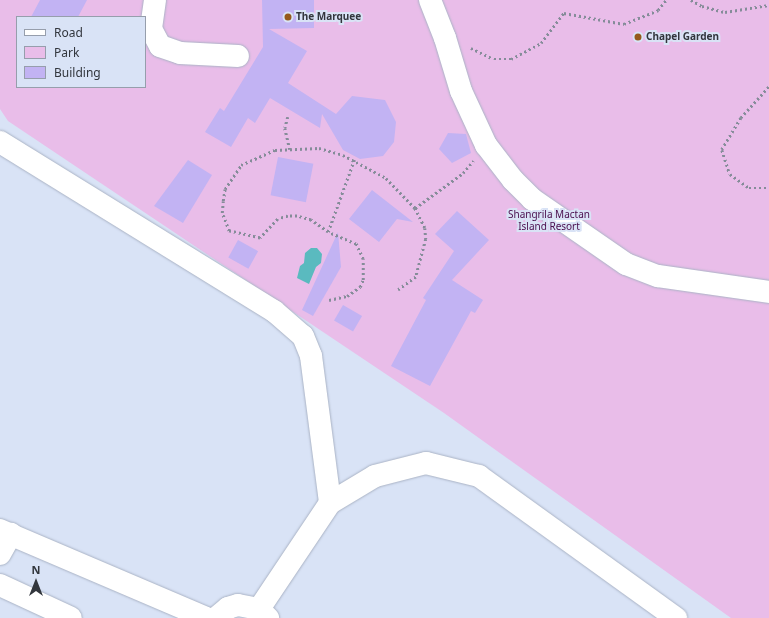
<!DOCTYPE html>
<html>
<head>
<meta charset="utf-8">
<style>
	body { margin:0 }
	#map { position:relative; width:769px; height:618px; overflow:hidden; background:#d9e3f6; font-family:"Noto Sans",sans-serif }
	div>[style] { position:absolute }
	.green>* { inset:0; background:#e9bde9 }
	.water>* { inset:0; background:#5ababf }
	.building>* { inset:0; background:#c2b3f3; transform-origin:0 0 }
	.path>* { height:2.5px; margin-top:-1.25px; transform-origin:0; background:repeating-linear-gradient(90deg,#858c99 0 2px,transparent 0 5px) }
	.roads { filter:drop-shadow(0 0 1px #aab3c5) drop-shadow(0 0 1px #aab3c5) }
	.minor>* { height:22px; margin:-11px; padding:0 11px; transform-origin:11px; border-radius:11px; background:#fff }
	.dots>* { width:11px; height:11px; translate:-50% -50%; box-sizing:border-box; border:2px solid #d9e3f6; border-radius:50% }
	span { translate:-50% -50%; white-space:nowrap; text-align:center; line-height:1.15; -webkit-text-stroke:4px #d9e3f6; paint-order:stroke }
	.poi-label { font-size:10px; color:#32363d; font-weight:700 }
	.left { translate:0 -50%; text-align:left }
	.park-label { font-size:10px; color:#4a0d4d }
	.legend { position:absolute; left:16px; top:16px; width:130px; height:72px; box-sizing:border-box; background:#d9e3f6; border:1px solid #969eac; margin:0; padding:5px 7px; list-style:none; font-size:12px; color:#32363d }
	.legend li { display:flex; align-items:center; gap:8px; height:20px }
	.legend b { width:20px; border:1px solid #969eac }
	.north { position:absolute; left:16px; top:562px; width:40px; height:40px; -webkit-text-stroke:3px #d9e3f6; paint-order:stroke; rotate:0deg; font-size:11px; font-weight:700; line-height:16px; text-align:center; color:#32363d }
	.north::after { content:''; display:block; margin:auto; width:14px; height:18px; background:#32363d; clip-path:polygon(50% 0,100% 100%,50% 72%,0 100%) }
</style>
</head>
<body>
<div id="map">
	<div class="green">
		<i style="clip-path:polygon(evenodd,0 0,769px 0,769px 618px,731px 618px,444px 413px,8px 121px,0 109px,0 0,17px 17px,145px 17px,145px 87px,17px 87px,17px 17px)"></i>
	</div>
	<div class="water">
		<i style="clip-path:polygon(311px 248px,317px 248px,322px 254px,321px 263px,316px 267px,309px 284px,297px 278px,300px 266px,304px 263px,305px 253px)"></i>
	</div>
	<div class="building">
		<i style="clip-path:polygon(40px 0,87px 0,78px 17px,31px 17px)"></i>
		<i style="clip-path:polygon(262px 0,314px 0,314px 28px,269px 29px,307px 51px,288px 83px,336px 114px,352px 96px,385px 100px,396px 122px,394px 142px,383px 156px,360px 159px,343px 150px,322px 114px,320px 128px,270px 98px,255px 123px,248px 118px,231px 147px,205px 132px,220px 108px,224px 111px,263px 47px)"></i>
		<i style="clip-path:polygon(448px 133px,466px 134px,471px 153px,452px 163px,439px 149px)"></i>
		<i style="left:278px;top:157px;width:36px;height:39px;rotate:11deg"></i>
		<i style="clip-path:polygon(188px 160px,212px 175px,183px 223px,154px 206px)"></i>
		<i style="clip-path:polygon(372px 190px,413px 222px,397px 219px,379px 242px,349px 219px)"></i>
		<i style="clip-path:polygon(457px 211px,489px 240px,452px 280px,483px 300px,475px 313px,471px 311px,430px 386px,391px 366px,426px 300px,423px 298px,454px 251px,435px 234px)"></i>
		<i style="clip-path:polygon(338px 232px,341px 267px,313px 316px,302px 310px)"></i>
		<i style="left:238px;top:240px;width:23px;height:20px;rotate:29deg"></i>
		<i style="left:343px;top:305px;width:22px;height:18px;rotate:30deg"></i>
	</div>
	<div class="path">
		<i style="left:691px;top:0;width:13px;rotate:29deg"></i>
		<i style="left:702px;top:6px;width:24px;rotate:15deg"></i>
		<i style="left:725px;top:12px;width:45px;rotate:-9deg"></i>
		<i style="left:471px;top:48px;width:25px;rotate:26deg"></i>
		<i style="left:494px;top:59px;width:17px"></i>
		<i style="left:511px;top:59px;width:34px;rotate:-28deg"></i>
		<i style="left:541px;top:43px;width:38px;rotate:-53deg"></i>
		<i style="left:564px;top:13px;width:61px;rotate:10.4deg"></i>
		<i style="left:624px;top:24px;width:37px;rotate:-22deg"></i>
		<i style="left:658px;top:10px;width:13px;rotate:-51deg"></i>
		<i style="left:769px;top:87px;width:42px;rotate:132.1deg"></i>
		<i style="left:741px;top:118px;width:37px;rotate:121deg"></i>
		<i style="left:722px;top:150px;width:25px;rotate:72deg"></i>
		<i style="left:730px;top:174px;width:24px;rotate:36deg"></i>
		<i style="left:749px;top:188px;width:20px"></i>
		<i style="left:288px;top:117px;width:11px;rotate:105deg"></i>
		<i style="left:285px;top:128px;width:22px;rotate:77deg"></i>
		<i style="left:415px;top:208px;width:59px;rotate:-36.1deg"></i>
		<i style="left:463px;top:173px;width:16px;rotate:-50deg"></i>
		<i style="left:328px;top:232px;width:77px;rotate:-70.1deg"></i>
		<i style="left:329px;top:300px;width:18px;rotate:-13deg"></i>
		<i style="left:347px;top:296px;width:16px;rotate:-35deg"></i>
		<i style="left:360px;top:287px;width:8px;rotate:-67deg"></i>
		<i style="left:363px;top:280px;width:21px;rotate:-90deg"></i>
		<i style="left:363px;top:259px;width:17px;rotate:-115deg"></i>
		<i style="left:356px;top:244px;width:30px;rotate:-157deg"></i>
		<i style="left:328px;top:232px;width:21px;rotate:-145deg"></i>
		<i style="left:311px;top:220px;width:15px;rotate:-164deg"></i>
		<i style="left:297px;top:216px;width:9px;rotate:180deg"></i>
		<i style="left:288px;top:216px;width:10px;rotate:163deg"></i>
		<i style="left:278px;top:219px;width:26px;rotate:133deg"></i>
		<i style="left:260px;top:238px;width:32px;rotate:-167deg"></i>
		<i style="left:229px;top:231px;width:19px;rotate:-111deg"></i>
		<i style="left:222px;top:213px;width:12px;rotate:-85deg"></i>
		<i style="left:223px;top:201px;width:12px;rotate:-81deg"></i>
		<i style="left:225px;top:189px;width:29px;rotate:-56deg"></i>
		<i style="left:241px;top:165px;width:37px;rotate:-24deg"></i>
		<i style="left:275px;top:150px;width:44px;rotate:-2.6deg"></i>
		<i style="left:319px;top:148px;width:25px;rotate:16deg"></i>
		<i style="left:343px;top:155px;width:49px;rotate:28.1deg"></i>
		<i style="left:386px;top:178px;width:42px;rotate:46deg"></i>
		<i style="left:415px;top:208px;width:22px;rotate:63deg"></i>
		<i style="left:425px;top:228px;width:11px;rotate:85deg"></i>
		<i style="left:426px;top:239px;width:39px;rotate:105deg"></i>
		<i style="left:416px;top:277px;width:22px;rotate:144deg"></i>
	</div>
	<div class="roads">
		<div class="minor">
			<i style="left:155px;top:0;width:29px;rotate:98deg"></i>
			<i style="left:151px;top:29px;width:19px;rotate:62deg"></i>
			<i style="left:160px;top:46px;width:21px;rotate:19deg"></i>
			<i style="left:180px;top:53px;width:58px;rotate:3deg"></i>
			<i style="left:430px;top:0;width:41px;rotate:68.5deg"></i>
			<i style="left:445px;top:38px;width:55px;rotate:73.2deg"></i>
			<i style="left:461px;top:91px;width:60px;rotate:65.2deg"></i>
			<i style="left:486px;top:145px;width:44px;rotate:52.4deg"></i>
			<i style="left:513px;top:180px;width:27px;rotate:45deg"></i>
			<i style="left:532px;top:199px;width:114px;rotate:34.7deg"></i>
			<i style="left:626px;top:264px;width:34px;rotate:21deg"></i>
			<i style="left:658px;top:276px;width:112px;rotate:8.2deg"></i>
			<i style="left:0;top:142px;width:322px;rotate:31.7deg"></i>
			<i style="left:274px;top:311px;width:38px;rotate:41deg"></i>
			<i style="left:303px;top:336px;width:22px;rotate:68deg"></i>
			<i style="left:311px;top:356px;width:148px;rotate:82.6deg"></i>
			<i style="left:0;top:530px;width:224px;rotate:23.1deg"></i>
			<i style="left:0;top:554px;width:23px;rotate:-61deg"></i>
			<i style="left:0;top:585px;width:78px;rotate:24.9deg"></i>
			<i style="left:259px;top:609px;width:128px;rotate:-56.2deg"></i>
			<i style="left:330px;top:503px;width:52px;rotate:-31deg"></i>
			<i style="left:375px;top:476px;width:53px;rotate:-14.3deg"></i>
			<i style="left:426px;top:463px;width:55px;rotate:13.8deg"></i>
			<i style="left:479px;top:476px;width:243px;rotate:35.8deg"></i>
			<i style="left:216px;top:618px;width:16px;rotate:-40deg"></i>
			<i style="left:228px;top:608px;width:10px;rotate:-17deg"></i>
			<i style="left:238px;top:605px;width:21px;rotate:11deg"></i>
			<i style="left:259px;top:609px;width:13px;rotate:45deg"></i>
		</div>
	</div>
	<div class="dots">
		<i style="left:288px;top:17px;background:#95591b"></i>
		<i style="left:638px;top:37px;background:#95591b"></i>
	</div>
	<div class="poi-label">
		<span class="left" style="left:296px;top:17px">The Marquee</span>
		<span class="left" style="left:646px;top:37px">Chapel Garden</span>
	</div>
	<div class="park-label">
		<span style="left:549px;top:220px">Shangrila Mactan<br>Island Resort</span>
	</div>
	<ul class="legend">
	<li><b style="height:5px;background:#fff"></b>Road</li>
	<li><b style="height:11px;background:#e9bde9"></b>Park</li>
	<li><b style="height:11px;background:#c2b3f3"></b>Building</li>
	</ul>
	<div class="north">N</div>
</div>
</body>
</html>
